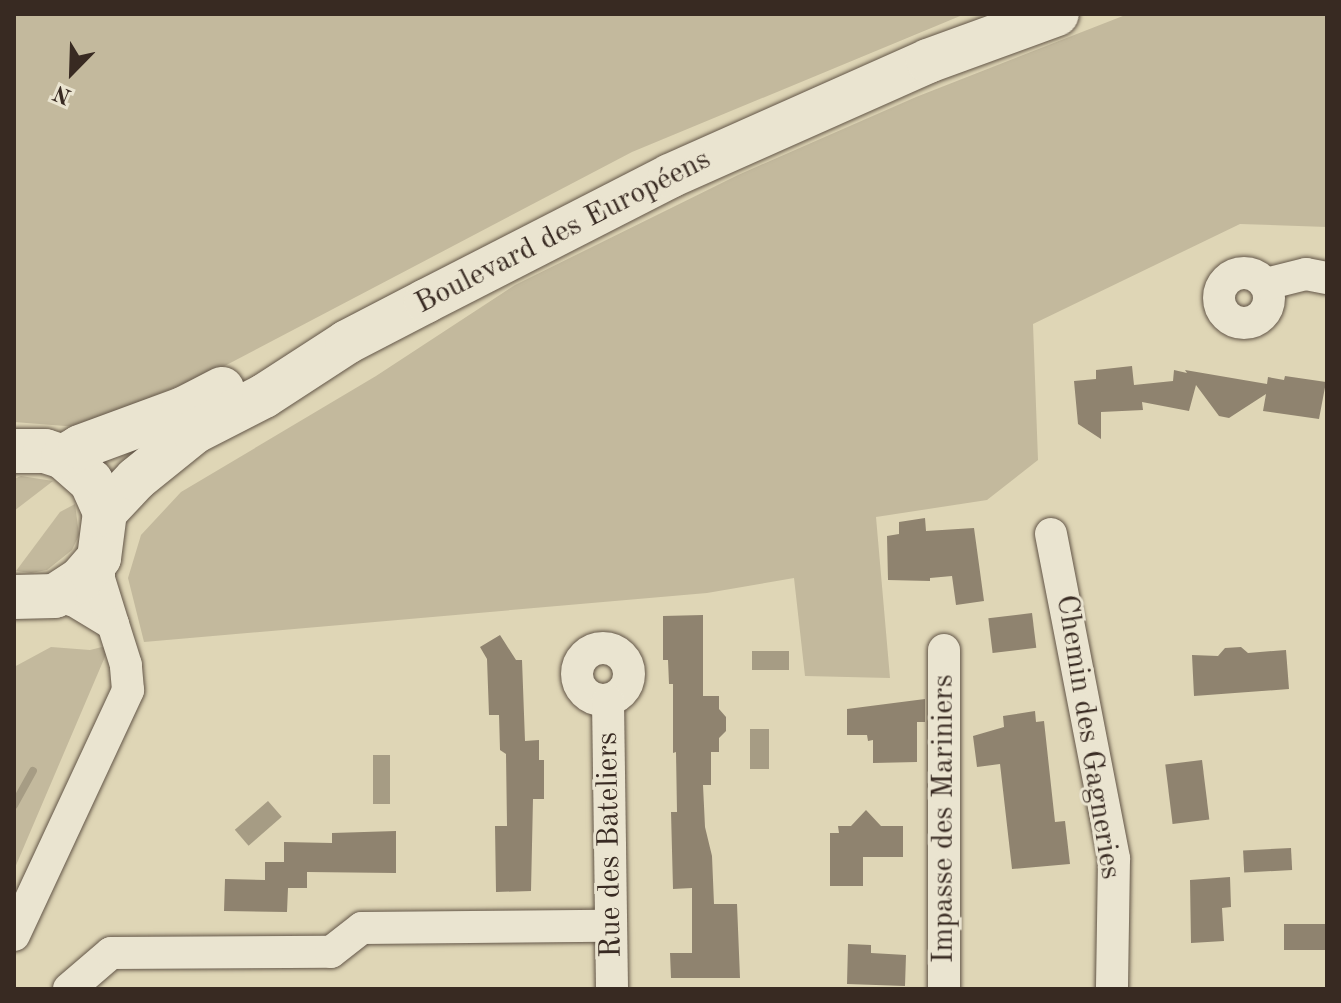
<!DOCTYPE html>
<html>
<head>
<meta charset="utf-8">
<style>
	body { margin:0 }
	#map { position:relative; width:1341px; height:1003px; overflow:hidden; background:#dfd6b6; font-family:"Old Standard TT",serif }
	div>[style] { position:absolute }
	.green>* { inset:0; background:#c3b99d }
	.water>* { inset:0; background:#a69c84; transform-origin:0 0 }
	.stream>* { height:8px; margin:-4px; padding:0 4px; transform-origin:4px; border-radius:4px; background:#a69c84 }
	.building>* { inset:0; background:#8f836f; transform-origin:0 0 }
	.roads { filter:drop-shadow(0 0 2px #625547) drop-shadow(0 0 2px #625547) }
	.street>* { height:32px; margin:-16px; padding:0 16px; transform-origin:16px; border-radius:16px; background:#eae4d0 }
	.street>.ring { margin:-16px; padding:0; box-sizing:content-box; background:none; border:32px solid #eae4d0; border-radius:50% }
	.secondary>* { height:44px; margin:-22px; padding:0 22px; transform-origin:22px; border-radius:22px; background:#eae4d0 }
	span { translate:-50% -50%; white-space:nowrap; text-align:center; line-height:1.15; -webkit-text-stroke:6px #eae4d0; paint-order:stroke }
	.street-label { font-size:30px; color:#382a22 }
	.frame { position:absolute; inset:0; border:16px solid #382a22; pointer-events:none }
	.north { position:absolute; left:32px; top:32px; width:80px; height:80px; -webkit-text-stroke:6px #eae4d0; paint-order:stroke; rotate:203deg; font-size:22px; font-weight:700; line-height:32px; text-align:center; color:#382a22 }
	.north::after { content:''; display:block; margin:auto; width:28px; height:36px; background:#382a22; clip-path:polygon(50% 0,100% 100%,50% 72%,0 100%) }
</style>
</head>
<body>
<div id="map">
	<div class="green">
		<i style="clip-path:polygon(14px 14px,965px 14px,632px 152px,215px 371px,78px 427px,14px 422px)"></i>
		<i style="clip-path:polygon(1128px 14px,1327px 14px,1327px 227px,1240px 224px,1033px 324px,1038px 460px,987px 500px,876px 517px,890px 678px,805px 676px,794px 578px,707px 593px,144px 642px,128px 578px,141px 535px,181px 492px,376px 376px,515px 285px,738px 175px,916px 97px)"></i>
		<i style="clip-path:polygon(21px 476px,53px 481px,14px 511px,14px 479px)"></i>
		<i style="clip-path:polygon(75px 504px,79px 535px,72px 550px,47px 570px,31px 573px,16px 571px,60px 512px)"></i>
		<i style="clip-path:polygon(110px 645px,14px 870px,14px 667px,51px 647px,90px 650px)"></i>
	</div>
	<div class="water">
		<i style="left:752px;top:651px;width:37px;height:19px"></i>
		<i style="left:750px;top:729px;width:19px;height:40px"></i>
		<i style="left:373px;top:755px;width:17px;height:49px"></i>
		<i style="left:268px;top:801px;width:21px;height:44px;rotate:49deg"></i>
	</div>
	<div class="stream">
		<i style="left:14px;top:805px;width:39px;rotate:-61deg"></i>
	</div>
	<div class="building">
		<i style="clip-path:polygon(1132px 366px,1134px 385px,1173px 381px,1174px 370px,1187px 373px,1185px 370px,1267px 384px,1268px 377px,1284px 380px,1285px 376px,1326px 382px,1319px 419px,1263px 411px,1266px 394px,1229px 418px,1219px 416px,1196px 385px,1189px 411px,1142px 402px,1143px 410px,1101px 412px,1101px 439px,1078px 424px,1074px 381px,1096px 379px,1096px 370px)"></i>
		<i style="clip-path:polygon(925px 518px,926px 531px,974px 528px,984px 601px,956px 605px,952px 576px,930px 578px,930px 581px,888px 580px,887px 536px,899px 534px,899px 522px)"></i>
		<i style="left:1032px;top:613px;width:35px;height:44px;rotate:83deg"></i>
		<i style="clip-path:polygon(703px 615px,703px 696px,719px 696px,719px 709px,726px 717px,726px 731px,719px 738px,719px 752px,711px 752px,711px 785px,703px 785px,705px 827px,712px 856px,714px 904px,737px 904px,740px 978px,671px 978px,670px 953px,692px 953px,692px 888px,673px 889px,671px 812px,677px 812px,676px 752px,673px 753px,673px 684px,669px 684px,668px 660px,663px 660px,663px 616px)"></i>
		<i style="clip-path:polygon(500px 635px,516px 660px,522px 660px,525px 741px,539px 740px,539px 760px,544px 760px,544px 799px,533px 799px,531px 891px,496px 892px,495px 826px,507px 826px,506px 754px,500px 750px,499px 715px,489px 715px,487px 659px,480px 647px)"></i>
		<i style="clip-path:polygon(1241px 647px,1248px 653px,1286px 650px,1289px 689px,1194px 696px,1192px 655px,1218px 656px,1225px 648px)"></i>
		<i style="clip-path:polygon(925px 699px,925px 722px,917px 722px,917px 762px,873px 763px,873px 740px,868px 741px,867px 735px,847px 735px,847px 709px)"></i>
		<i style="clip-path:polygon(1035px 711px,1036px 722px,1044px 721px,1055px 822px,1065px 821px,1070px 864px,1012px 869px,1000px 764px,977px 767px,973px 736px,1004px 727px,1003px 716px)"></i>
		<i style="left:1202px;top:760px;width:60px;height:37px;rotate:83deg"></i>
		<i style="clip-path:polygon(866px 810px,881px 826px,903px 826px,903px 857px,863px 857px,863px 886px,830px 886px,830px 833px,839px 833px,838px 826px,851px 826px)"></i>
		<i style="clip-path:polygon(396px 831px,396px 873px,307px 872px,307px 888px,288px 888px,287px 912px,224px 911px,225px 879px,265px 880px,265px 862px,284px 862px,284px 842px,332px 843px,332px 833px)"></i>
		<i style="left:1291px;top:848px;width:22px;height:48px;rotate:87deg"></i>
		<i style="clip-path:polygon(1230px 877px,1231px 907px,1222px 908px,1224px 941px,1191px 943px,1190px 880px)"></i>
		<i style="left:1327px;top:924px;width:26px;height:43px;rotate:90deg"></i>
		<i style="clip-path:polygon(848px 944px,871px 945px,871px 953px,906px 955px,905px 986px,847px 984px)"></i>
	</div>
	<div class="roads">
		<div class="street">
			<i class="ring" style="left:1219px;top:273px;width:18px;height:18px"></i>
			<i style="left:1266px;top:284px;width:41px;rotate:-14deg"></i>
			<i style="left:1306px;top:274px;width:21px;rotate:11deg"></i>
			<i style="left:1051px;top:534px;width:331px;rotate:79deg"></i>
			<i style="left:1114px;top:859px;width:130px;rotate:90.9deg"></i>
			<i style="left:55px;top:596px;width:21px;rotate:14deg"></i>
			<i style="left:75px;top:601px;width:44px;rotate:31.2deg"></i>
			<i style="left:113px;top:624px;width:47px;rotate:-107.3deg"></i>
			<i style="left:99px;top:579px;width:21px;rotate:-90deg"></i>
			<i class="ring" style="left:577px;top:648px;width:20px;height:20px"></i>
			<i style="left:608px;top:701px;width:288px;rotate:89.2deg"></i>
			<i style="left:14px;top:935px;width:270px;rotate:-65deg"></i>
			<i style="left:128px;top:690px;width:25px;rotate:-95deg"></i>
			<i style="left:126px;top:665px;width:43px;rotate:-107.6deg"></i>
			<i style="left:69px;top:989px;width:55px;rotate:-40.6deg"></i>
			<i style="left:111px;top:953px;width:220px;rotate:-0.3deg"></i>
			<i style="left:331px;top:952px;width:39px;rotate:-38deg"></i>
			<i style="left:362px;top:928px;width:248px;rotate:-0.5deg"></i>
			<i style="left:944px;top:989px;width:339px;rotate:-90deg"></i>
		</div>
		<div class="secondary">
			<i style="left:14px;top:451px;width:31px"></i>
			<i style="left:45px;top:451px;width:19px;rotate:18deg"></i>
			<i style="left:63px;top:457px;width:37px;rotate:41deg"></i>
			<i style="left:91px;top:481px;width:34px;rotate:66deg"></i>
			<i style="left:105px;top:512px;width:46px;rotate:97.4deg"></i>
			<i style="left:99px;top:558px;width:28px;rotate:131deg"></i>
			<i style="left:81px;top:579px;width:31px;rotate:147deg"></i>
			<i style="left:55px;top:596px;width:41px;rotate:178.6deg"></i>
			<i style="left:63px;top:457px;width:20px;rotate:-30deg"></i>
			<i style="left:80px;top:447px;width:110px;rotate:-20.3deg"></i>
			<i style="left:183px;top:409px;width:44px;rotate:-27.1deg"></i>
			<i style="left:105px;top:512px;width:45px;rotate:-46.8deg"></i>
			<i style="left:136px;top:479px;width:75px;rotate:-39deg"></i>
			<i style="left:194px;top:432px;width:79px;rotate:-27.2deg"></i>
			<i style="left:264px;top:396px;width:99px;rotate:-33deg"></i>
			<i style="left:347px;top:342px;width:89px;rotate:-27.4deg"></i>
			<i style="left:426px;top:301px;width:274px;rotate:-27.1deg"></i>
			<i style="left:670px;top:176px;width:282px;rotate:-24deg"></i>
			<i style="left:928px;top:61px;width:137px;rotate:-20deg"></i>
		</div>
	</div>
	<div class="street-label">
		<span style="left:563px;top:232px;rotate:-27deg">Boulevard des Européens</span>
		<span style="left:1088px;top:737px;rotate:81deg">Chemin des Gagneries</span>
		<span style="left:944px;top:819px;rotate:-90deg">Impasse des Mariniers</span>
		<span style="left:610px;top:845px;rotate:-91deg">Rue des Bateliers</span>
	</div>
	<div class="frame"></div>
	<div class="north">N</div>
</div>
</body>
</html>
